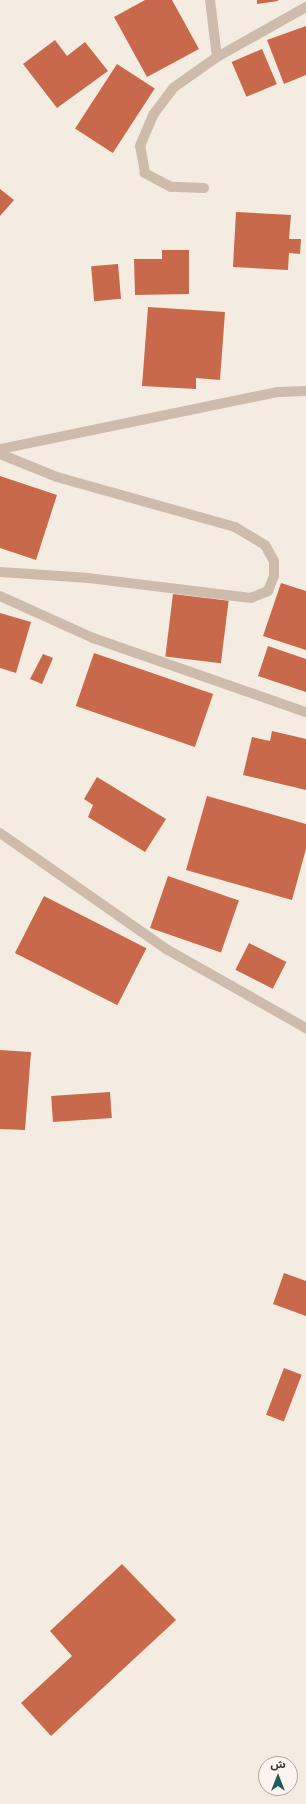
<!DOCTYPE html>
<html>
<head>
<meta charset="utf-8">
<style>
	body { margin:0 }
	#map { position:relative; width:306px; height:1804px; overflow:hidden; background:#f4ebe1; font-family:"Fira Sans","Noto Sans Arabic",sans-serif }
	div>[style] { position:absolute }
	.building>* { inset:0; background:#c8694b; transform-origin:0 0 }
	.minor>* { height:10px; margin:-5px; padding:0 5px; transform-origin:5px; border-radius:5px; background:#cdbbac }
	span { translate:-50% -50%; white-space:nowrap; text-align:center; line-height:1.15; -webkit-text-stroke:3px #fbf5ee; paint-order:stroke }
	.north { position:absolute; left:258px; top:1756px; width:40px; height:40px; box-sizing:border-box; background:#fbf5ee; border:1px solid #aea6a0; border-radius:50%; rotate:0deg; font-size:11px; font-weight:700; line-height:16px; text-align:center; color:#3b302b }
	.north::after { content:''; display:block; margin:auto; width:14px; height:18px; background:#1f5a5e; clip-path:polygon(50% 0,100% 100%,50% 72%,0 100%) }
</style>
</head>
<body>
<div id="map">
	<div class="building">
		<i style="clip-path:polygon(145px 0,172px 0,199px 49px,147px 77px,114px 17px)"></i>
		<i style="clip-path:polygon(257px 0,278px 0,278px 1px,257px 4px)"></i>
		<i style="clip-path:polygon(306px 26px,306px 75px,284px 84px,267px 40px)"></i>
		<i style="clip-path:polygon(55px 40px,67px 56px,85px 42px,108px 71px,57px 108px,23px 64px)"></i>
		<i style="left:262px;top:49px;width:38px;height:33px;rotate:67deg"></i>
		<i style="left:117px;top:64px;width:45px;height:77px;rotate:33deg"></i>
		<i style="clip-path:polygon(0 189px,14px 200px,0 216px)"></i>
		<i style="clip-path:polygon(236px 212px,291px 215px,289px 239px,301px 239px,300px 254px,289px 253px,288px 270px,233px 267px)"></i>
		<i style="clip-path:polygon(162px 250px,189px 250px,189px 294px,135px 295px,134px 259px,162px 259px)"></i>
		<i style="left:118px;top:264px;width:35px;height:27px;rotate:85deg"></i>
		<i style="clip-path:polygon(148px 307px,225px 312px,220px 380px,196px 378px,196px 389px,142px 386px)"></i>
		<i style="clip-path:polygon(0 476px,57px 495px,36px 560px,0 548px)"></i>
		<i style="clip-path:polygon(281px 583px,306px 591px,306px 650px,263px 636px)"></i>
		<i style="left:173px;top:594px;width:56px;height:63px;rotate:7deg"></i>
		<i style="clip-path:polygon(0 613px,31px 622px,16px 673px,0 668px)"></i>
		<i style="clip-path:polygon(268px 646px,306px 659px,306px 692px,258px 676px)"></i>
		<i style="left:94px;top:653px;width:126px;height:56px;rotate:19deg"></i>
		<i style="clip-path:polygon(43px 654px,53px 658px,42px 684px,30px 679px)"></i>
		<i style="clip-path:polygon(272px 731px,306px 739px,306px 790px,243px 775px,252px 737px,270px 741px)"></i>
		<i style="clip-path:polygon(97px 777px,166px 819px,145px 852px,88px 817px,93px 805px,84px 799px)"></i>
		<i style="clip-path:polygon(207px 796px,306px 824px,306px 849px,292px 900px,186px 870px)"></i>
		<i style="left:168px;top:876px;width:75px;height:55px;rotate:19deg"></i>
		<i style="left:44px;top:896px;width:115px;height:64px;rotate:27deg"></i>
		<i style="left:249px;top:943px;width:42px;height:30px;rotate:27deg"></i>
		<i style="clip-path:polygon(0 1050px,31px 1052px,25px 1130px,0 1129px)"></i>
		<i style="left:110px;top:1092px;width:26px;height:59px;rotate:86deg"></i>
		<i style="clip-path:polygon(284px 1273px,306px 1281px,306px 1316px,273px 1304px)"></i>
		<i style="left:284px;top:1368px;width:19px;height:50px;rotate:21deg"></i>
		<i style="clip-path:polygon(122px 1564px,176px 1620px,51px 1736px,21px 1703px,72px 1656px,50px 1631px)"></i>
	</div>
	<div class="minor">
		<i style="left:210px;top:0;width:57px;rotate:83deg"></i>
		<i style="left:204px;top:188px;width:33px;rotate:-178deg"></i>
		<i style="left:171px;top:187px;width:30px;rotate:-152deg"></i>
		<i style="left:145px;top:173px;width:27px;rotate:-100deg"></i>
		<i style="left:140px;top:146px;width:34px;rotate:-67deg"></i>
		<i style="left:153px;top:115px;width:34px;rotate:-53deg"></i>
		<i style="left:173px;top:88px;width:54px;rotate:-35.2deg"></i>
		<i style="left:217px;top:57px;width:102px;rotate:-29.3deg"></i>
		<i style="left:0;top:449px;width:284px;rotate:-11.6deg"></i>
		<i style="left:278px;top:392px;width:28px;rotate:-2deg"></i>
		<i style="left:0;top:454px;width:61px;rotate:22deg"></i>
		<i style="left:57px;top:477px;width:185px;rotate:15.7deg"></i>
		<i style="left:235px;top:527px;width:35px;rotate:31deg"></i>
		<i style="left:265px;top:545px;width:18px;rotate:61deg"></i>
		<i style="left:274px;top:561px;width:15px;rotate:90deg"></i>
		<i style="left:274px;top:576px;width:16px;rotate:112deg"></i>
		<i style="left:268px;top:591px;width:18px;rotate:158deg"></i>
		<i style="left:251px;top:598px;width:163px;rotate:-173deg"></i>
		<i style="left:89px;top:578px;width:89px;rotate:-176.1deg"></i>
		<i style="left:0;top:596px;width:102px;rotate:24.3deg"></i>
		<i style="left:93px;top:638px;width:225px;rotate:19.2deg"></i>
		<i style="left:0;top:833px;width:205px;rotate:34.9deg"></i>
		<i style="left:168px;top:950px;width:159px;rotate:29.5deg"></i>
	</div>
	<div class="north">ش</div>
</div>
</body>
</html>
